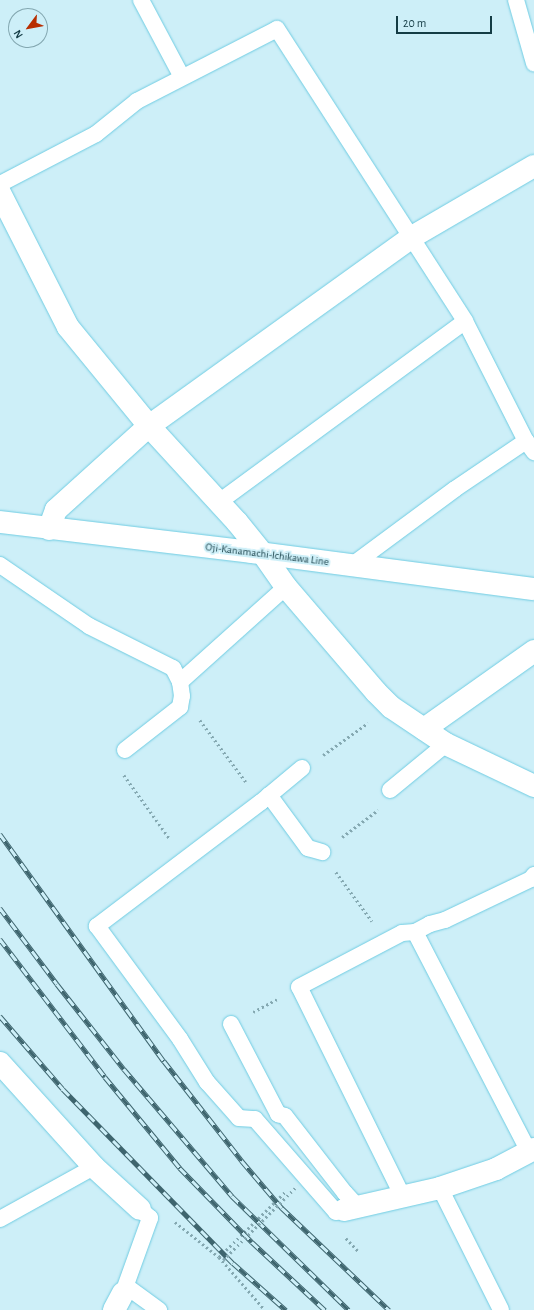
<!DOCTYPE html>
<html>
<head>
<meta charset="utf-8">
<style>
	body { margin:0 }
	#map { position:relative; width:534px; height:1310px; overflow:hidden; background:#cdeff8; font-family:"Alegreya Sans",sans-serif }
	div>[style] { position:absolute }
	.path>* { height:2.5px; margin-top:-1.25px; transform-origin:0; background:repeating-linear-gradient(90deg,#84a8b1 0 2px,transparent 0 5px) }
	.roads { filter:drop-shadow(0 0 1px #6fcce2) drop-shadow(0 0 1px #6fcce2) }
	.lane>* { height:16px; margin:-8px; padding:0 8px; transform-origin:8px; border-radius:8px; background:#fff }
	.street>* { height:22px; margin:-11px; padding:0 11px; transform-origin:11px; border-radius:11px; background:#fff }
	.secondary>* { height:22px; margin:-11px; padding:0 11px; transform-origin:11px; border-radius:11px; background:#fff }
	.rail>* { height:4.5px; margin-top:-2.25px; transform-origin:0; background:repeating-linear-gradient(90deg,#cdeff8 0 9px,#3e656e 0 18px); box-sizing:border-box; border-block:1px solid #3e656e }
	.path-bridge>* { height:2.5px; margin-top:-1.25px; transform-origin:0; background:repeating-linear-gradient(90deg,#84a8b1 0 2px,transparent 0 5px) }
	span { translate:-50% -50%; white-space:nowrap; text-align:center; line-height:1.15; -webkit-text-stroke:4px #cdeff8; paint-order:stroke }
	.street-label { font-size:11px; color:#143c45 }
	.north { position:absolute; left:8px; top:8px; width:40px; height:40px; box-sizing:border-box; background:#cdeff8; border:1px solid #83a7b0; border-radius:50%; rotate:238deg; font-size:11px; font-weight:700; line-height:16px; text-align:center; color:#143c45 }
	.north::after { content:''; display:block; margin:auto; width:14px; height:18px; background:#b82e01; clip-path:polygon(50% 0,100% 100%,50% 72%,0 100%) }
	.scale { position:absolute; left:396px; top:16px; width:96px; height:18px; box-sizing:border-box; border:2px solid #143c45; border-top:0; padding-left:5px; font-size:12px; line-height:14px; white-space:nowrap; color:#143c45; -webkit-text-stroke:3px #cdeff8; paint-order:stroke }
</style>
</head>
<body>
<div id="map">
	<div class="path">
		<i style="left:200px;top:720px;width:77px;rotate:53.4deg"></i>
		<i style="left:323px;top:755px;width:55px;rotate:-35.4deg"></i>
		<i style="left:124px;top:775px;width:79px;rotate:54.3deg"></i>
		<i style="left:342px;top:837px;width:45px;rotate:-36.9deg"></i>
		<i style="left:336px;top:872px;width:61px;rotate:53.7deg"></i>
		<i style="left:253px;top:1012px;width:27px;rotate:-28deg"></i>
		<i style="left:175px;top:1222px;width:56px;rotate:38.5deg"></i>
		<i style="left:219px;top:1257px;width:70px;rotate:49deg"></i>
		<i style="left:346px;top:1238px;width:18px;rotate:47deg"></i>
		<i style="left:219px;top:1257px;width:93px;rotate:-44.6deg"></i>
	</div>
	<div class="roads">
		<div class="lane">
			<i style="left:141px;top:0;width:87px;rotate:62deg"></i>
			<i style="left:516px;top:0;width:66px;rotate:74.1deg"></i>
			<i style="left:0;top:184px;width:108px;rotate:-27.5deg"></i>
			<i style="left:96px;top:134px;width:53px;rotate:-38.8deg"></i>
			<i style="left:137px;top:101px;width:157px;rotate:-27.2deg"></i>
			<i style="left:277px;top:29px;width:347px;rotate:57.2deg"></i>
			<i style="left:465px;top:321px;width:135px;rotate:63.1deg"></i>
			<i style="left:526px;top:441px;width:14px;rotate:54deg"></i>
			<i style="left:219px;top:502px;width:305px;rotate:-36.3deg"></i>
			<i style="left:0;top:565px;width:108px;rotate:34.4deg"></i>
			<i style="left:89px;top:626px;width:94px;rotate:26.6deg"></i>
			<i style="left:173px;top:668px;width:16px;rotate:63deg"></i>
			<i style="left:180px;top:682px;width:142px;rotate:-41.9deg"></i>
			<i style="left:351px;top:566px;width:129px;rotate:-36.5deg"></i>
			<i style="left:455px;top:489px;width:86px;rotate:-34.1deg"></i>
			<i style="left:125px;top:750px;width:70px;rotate:-38deg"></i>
			<i style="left:180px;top:707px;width:11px;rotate:-80deg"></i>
			<i style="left:182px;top:696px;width:14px;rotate:-98deg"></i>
			<i style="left:302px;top:768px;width:53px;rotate:140.3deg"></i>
			<i style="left:261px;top:802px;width:206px;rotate:142.9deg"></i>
			<i style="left:97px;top:926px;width:140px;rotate:53.7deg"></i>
			<i style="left:180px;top:1039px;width:51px;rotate:57.9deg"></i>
			<i style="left:207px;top:1082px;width:48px;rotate:48.4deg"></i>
			<i style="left:239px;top:1118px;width:16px;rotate:4deg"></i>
			<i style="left:255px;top:1119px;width:123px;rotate:48.9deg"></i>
			<i style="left:336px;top:1212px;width:8px;rotate:-14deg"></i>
			<i style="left:390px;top:790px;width:72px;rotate:-39.4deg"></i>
			<i style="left:269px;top:795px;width:66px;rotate:53.7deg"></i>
			<i style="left:308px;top:848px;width:15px;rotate:16deg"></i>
			<i style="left:415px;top:932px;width:248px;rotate:62.6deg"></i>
			<i style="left:231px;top:1024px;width:102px;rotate:62.4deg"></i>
			<i style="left:278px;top:1114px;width:7px;rotate:16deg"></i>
			<i style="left:285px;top:1116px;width:98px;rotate:52.1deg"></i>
			<i style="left:345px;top:1193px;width:19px;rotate:47deg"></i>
			<i style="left:440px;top:1188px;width:136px;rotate:63.4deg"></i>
			<i style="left:403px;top:1197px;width:234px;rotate:-116.3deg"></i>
			<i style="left:299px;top:987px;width:116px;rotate:-27.7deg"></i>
			<i style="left:402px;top:933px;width:13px;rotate:-4deg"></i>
			<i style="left:415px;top:932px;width:17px;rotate:-28deg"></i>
			<i style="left:430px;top:924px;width:16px;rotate:-15deg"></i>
			<i style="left:445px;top:920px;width:95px;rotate:-25.5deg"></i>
			<i style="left:531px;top:879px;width:5px;rotate:-53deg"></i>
			<i style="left:0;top:1219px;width:107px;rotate:-29deg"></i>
			<i style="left:126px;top:1286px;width:41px;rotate:36deg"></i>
			<i style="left:123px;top:1293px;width:80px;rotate:-70.2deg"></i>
			<i style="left:150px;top:1218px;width:13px;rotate:-138deg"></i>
		</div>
		<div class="street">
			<i style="left:0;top:193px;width:150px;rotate:63.1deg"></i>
			<i style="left:68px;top:327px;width:128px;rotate:50.7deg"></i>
			<i style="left:149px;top:426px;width:130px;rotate:47.5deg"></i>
			<i style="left:237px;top:522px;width:41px;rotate:50.9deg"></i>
			<i style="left:263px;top:554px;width:40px;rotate:55.1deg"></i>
			<i style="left:286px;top:587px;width:138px;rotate:49.4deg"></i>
			<i style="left:376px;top:692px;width:21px;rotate:45deg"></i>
			<i style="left:391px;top:707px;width:66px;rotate:33.9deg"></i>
			<i style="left:446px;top:744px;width:98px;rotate:25.5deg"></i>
			<i style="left:49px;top:529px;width:20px;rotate:-70deg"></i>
			<i style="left:56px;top:510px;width:125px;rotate:-42.1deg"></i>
			<i style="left:149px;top:426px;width:324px;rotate:-35.7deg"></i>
			<i style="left:412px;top:237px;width:141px;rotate:-30.2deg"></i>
			<i style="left:424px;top:729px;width:135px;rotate:-35.3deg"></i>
			<i style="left:0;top:1063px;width:140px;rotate:47.9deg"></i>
			<i style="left:94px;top:1167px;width:62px;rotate:42.4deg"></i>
			<i style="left:344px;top:1210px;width:98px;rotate:-12.9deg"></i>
			<i style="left:440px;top:1188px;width:59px;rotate:-18.7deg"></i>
			<i style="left:496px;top:1169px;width:43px;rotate:-27.8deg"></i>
			<i style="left:114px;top:1310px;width:19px;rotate:-62deg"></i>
		</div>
		<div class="secondary">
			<i style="left:0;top:522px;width:254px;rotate:6.8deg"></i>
			<i style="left:252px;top:552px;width:284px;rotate:7.5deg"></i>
		</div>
	</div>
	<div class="rail">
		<i style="left:0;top:834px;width:280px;rotate:54.2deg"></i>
		<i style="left:164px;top:1061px;width:127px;rotate:52deg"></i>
		<i style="left:242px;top:1161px;width:62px;rotate:49.6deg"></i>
		<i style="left:282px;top:1208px;width:148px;rotate:43.6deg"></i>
		<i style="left:0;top:908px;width:95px;rotate:53.1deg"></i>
		<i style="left:57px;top:984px;width:108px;rotate:51.8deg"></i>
		<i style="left:124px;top:1069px;width:167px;rotate:49.6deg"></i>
		<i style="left:232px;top:1196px;width:163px;rotate:44.3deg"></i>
		<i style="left:0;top:939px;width:173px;rotate:52.7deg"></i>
		<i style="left:105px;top:1077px;width:118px;rotate:50.5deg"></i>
		<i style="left:180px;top:1168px;width:103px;rotate:45.8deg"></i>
		<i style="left:252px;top:1242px;width:100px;rotate:43deg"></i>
		<i style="left:0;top:1016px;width:96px;rotate:49.2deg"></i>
		<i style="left:63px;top:1089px;width:243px;rotate:45.7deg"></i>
		<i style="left:233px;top:1263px;width:71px;rotate:41.6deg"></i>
	</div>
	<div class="path-bridge">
		<i style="left:219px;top:1257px;width:5px;rotate:37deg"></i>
		<i style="left:223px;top:1260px;width:105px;rotate:-45deg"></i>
	</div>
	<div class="street-label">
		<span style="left:267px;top:555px;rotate:7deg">Oji-Kanamachi-Ichikawa Line</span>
	</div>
	<div class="north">N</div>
	<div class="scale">20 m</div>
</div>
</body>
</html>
